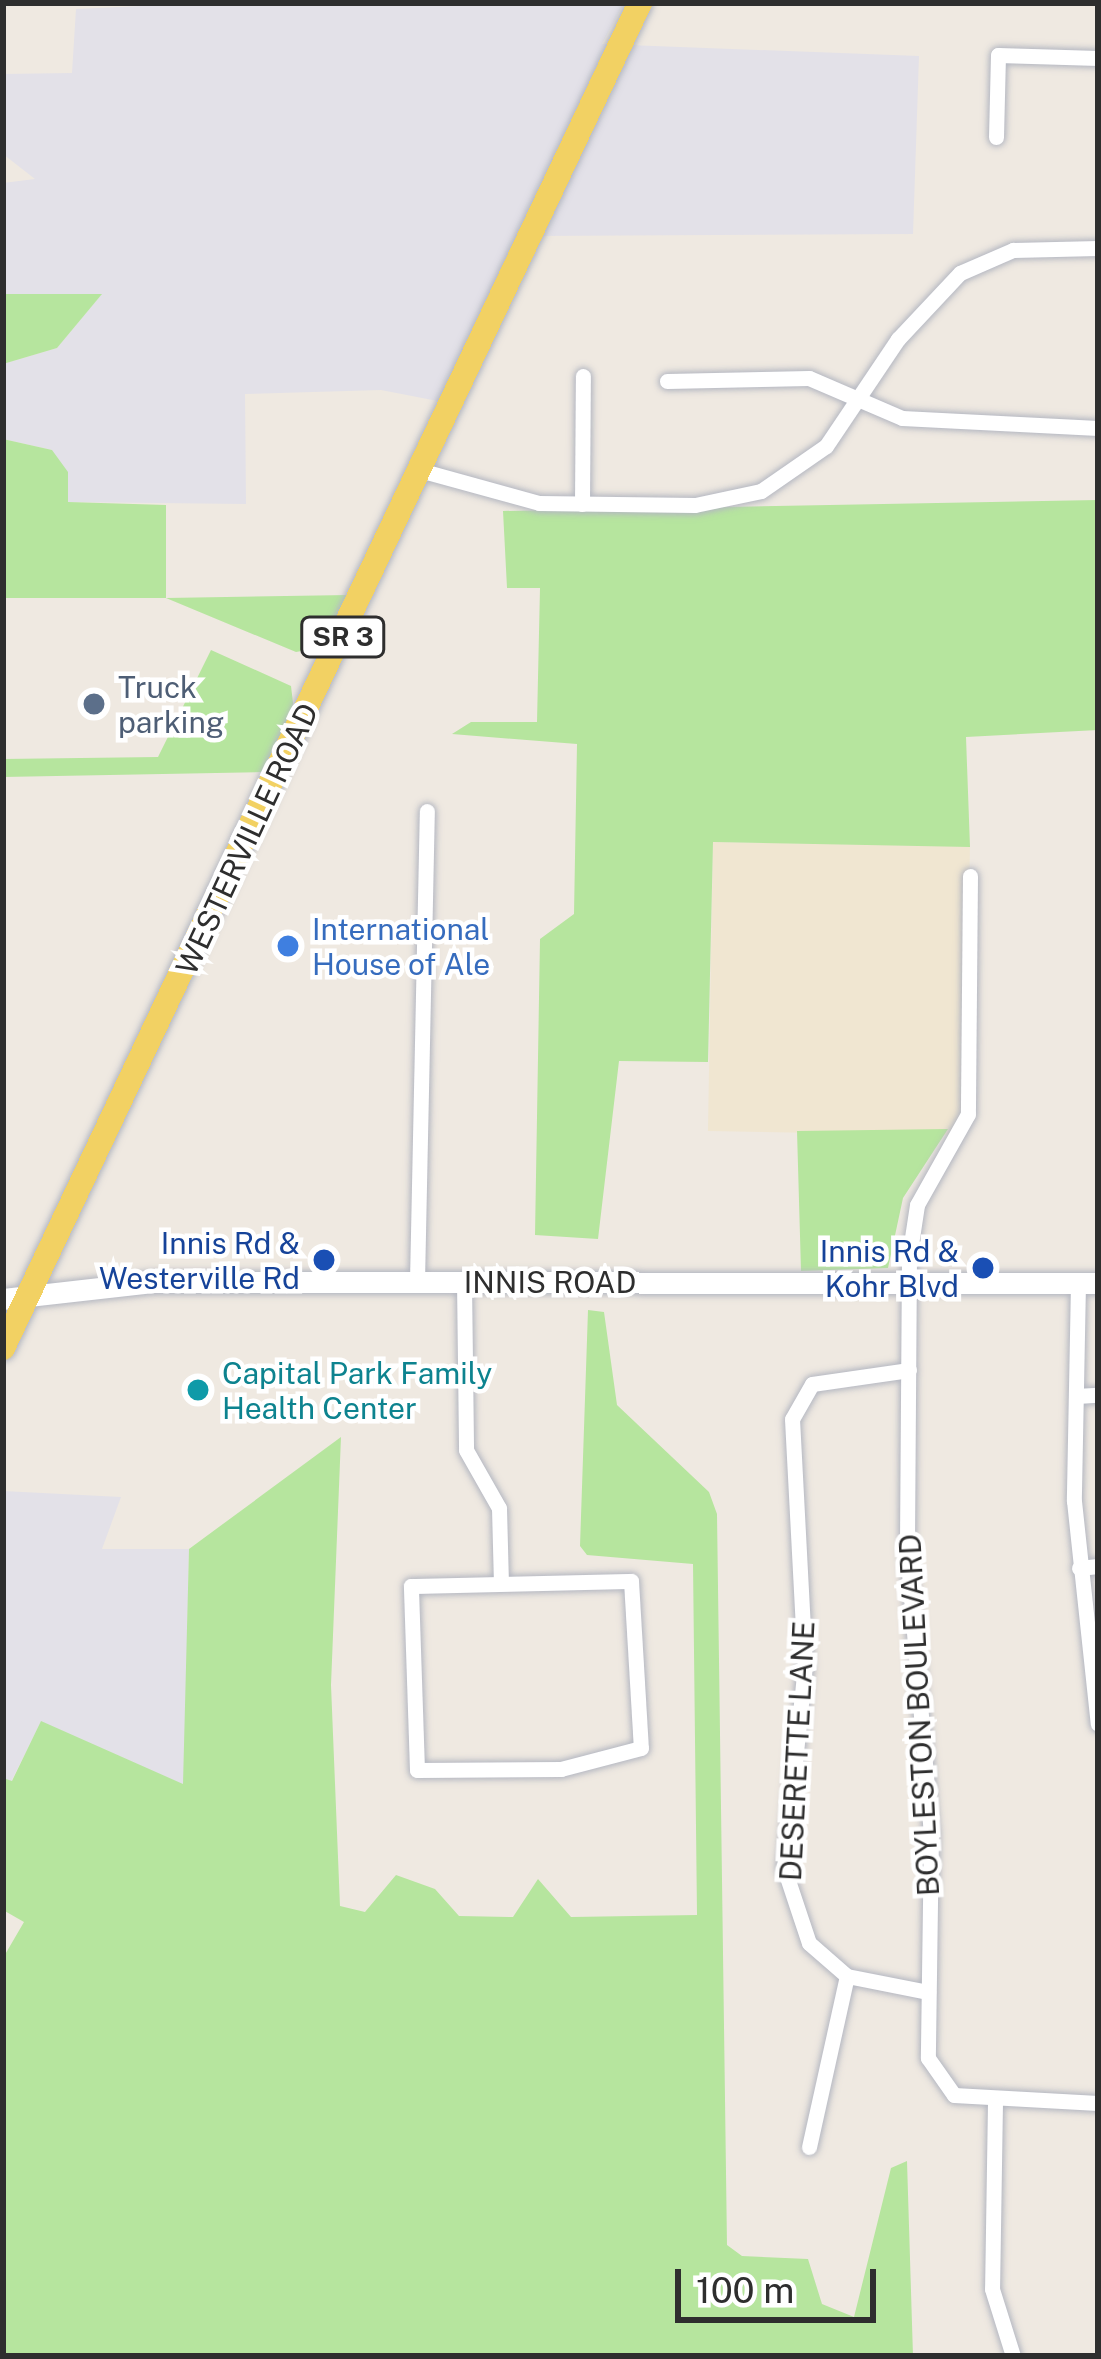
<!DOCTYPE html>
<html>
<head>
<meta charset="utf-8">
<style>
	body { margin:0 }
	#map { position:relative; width:1101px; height:2359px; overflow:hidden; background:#efe9e1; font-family:"Public Sans",sans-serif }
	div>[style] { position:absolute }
	.industrial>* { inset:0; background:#e3e1e8 }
	.education>* { inset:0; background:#f0e6d1; transform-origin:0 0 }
	.green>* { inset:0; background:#b6e59e }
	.roads { filter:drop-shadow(0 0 3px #b4b7c1) drop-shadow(0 0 3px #b4b7c1) }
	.minor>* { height:15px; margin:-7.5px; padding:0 7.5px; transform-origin:7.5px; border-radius:7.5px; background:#fff }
	.secondary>* { height:21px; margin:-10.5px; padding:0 10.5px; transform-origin:10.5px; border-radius:10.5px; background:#fff }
	.primary>* { height:24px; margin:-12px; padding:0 12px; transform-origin:12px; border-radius:12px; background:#f2d163 }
	.dots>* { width:33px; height:33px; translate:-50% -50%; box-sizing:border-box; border:6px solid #fff; border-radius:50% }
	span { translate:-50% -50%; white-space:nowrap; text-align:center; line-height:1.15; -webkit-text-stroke:9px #fff; paint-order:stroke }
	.shield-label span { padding:3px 9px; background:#fff; border:3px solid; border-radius:9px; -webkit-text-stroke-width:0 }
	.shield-label { font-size:27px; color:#2e2e2e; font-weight:700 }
	.service-label { font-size:30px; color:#4e5e75 }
	.left { translate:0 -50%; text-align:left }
	.street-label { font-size:30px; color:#2e2e2e }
	.shop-label { font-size:30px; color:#366cbe }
	.transit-label { font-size:30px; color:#164399 }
	.right { translate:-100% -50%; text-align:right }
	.culture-label { font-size:30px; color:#0d838f }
	.frame { position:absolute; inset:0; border:6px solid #2e2e2e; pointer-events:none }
	.scale { position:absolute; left:675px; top:2269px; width:201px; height:54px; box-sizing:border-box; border:6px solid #2e2e2e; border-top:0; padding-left:15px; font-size:36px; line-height:42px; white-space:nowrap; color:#2e2e2e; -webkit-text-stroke:9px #fff; paint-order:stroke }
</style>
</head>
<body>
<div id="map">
	<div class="industrial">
		<i style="clip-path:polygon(206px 3px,624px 3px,602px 44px,919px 56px,913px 234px,530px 236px,453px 404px,381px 390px,245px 394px,246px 504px,68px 502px,52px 450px,3px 439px,3px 364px,57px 348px,101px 295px,3px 294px,3px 183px,35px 179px,3px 154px,3px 74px,72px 73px,76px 9px)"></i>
		<i style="clip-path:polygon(3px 1491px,121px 1497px,102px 1549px,189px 1549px,184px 1785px,41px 1722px,11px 1782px,3px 1778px)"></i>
	</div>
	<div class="education">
		<i style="left:713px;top:842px;width:257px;height:289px;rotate:1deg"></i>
	</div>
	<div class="green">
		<i style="clip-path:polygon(3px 294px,102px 294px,57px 348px,3px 364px)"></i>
		<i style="clip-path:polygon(3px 439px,52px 450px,68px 472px,68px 502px,166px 505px,166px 598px,349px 595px,324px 647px,296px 652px,166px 598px,3px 598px)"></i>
		<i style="clip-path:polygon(1098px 500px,1098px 730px,966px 737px,970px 847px,713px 842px,708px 1062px,619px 1061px,598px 1239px,535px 1235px,540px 939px,574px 914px,577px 744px,452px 734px,471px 722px,537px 722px,540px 588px,507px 588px,503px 511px)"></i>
		<i style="clip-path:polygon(211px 650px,291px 686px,294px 711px,267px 772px,3px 777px,3px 759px,158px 757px)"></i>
		<i style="clip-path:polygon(948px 1129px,903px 1198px,888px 1268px,801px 1271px,797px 1131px)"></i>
		<i style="clip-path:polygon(588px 1310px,604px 1312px,617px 1405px,709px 1492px,717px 1514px,727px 2245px,742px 2256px,808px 2259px,822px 2304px,854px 2317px,891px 2168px,907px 2161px,913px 2356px,3px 2356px,3px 1958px,24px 1922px,3px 1910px,3px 1778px,12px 1781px,41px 1721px,183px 1784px,189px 1549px,341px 1437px,331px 1685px,340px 1906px,365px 1912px,396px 1875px,435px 1889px,459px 1916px,513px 1917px,538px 1879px,571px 1917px,697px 1915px,693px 1564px,587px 1555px,580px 1546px)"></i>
	</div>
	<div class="roads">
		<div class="minor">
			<i style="left:996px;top:137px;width:82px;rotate:-88.6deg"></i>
			<i style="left:998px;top:55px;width:100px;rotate:1.7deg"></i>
			<i style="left:667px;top:381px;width:142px;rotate:-1.2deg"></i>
			<i style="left:809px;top:378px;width:101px;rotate:23.3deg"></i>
			<i style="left:902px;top:418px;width:196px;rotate:2.9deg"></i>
			<i style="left:423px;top:471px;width:120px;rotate:15.4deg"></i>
			<i style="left:539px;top:503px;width:156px;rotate:0.7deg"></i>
			<i style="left:695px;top:505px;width:67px;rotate:-12deg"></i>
			<i style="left:761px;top:491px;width:79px;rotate:-34.7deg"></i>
			<i style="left:826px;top:446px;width:129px;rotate:-56.1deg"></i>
			<i style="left:898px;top:339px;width:91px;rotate:-46.8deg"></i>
			<i style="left:960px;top:273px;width:58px;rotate:-23.5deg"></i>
			<i style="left:1013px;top:250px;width:85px;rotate:-1.3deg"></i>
			<i style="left:582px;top:504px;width:128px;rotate:-89.6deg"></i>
			<i style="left:970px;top:876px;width:238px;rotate:90.5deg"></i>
			<i style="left:968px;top:1114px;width:104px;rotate:119.3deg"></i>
			<i style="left:917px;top:1205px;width:53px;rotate:98.7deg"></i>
			<i style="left:909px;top:1257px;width:292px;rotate:90.4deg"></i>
			<i style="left:907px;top:1549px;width:284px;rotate:85.2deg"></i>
			<i style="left:931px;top:1832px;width:226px;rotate:90.8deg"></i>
			<i style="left:928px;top:2058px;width:45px;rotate:54.9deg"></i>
			<i style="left:954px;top:2095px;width:144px;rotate:3.2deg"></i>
			<i style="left:417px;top:1281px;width:470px;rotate:-88.8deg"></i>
			<i style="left:464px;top:1281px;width:169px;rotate:89.3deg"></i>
			<i style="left:466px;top:1450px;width:67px;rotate:60.4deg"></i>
			<i style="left:499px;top:1508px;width:74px;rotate:88.5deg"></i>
			<i style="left:1078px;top:1283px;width:218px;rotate:91.1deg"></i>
			<i style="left:1074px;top:1501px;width:224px;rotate:83.9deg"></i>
			<i style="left:909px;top:1370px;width:98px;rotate:171.8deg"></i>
			<i style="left:812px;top:1384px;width:40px;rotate:119.7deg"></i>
			<i style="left:792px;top:1419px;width:246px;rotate:87deg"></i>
			<i style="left:805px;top:1665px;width:204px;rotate:95.9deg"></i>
			<i style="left:784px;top:1868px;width:79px;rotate:71.6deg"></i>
			<i style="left:809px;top:1943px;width:50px;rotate:41deg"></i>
			<i style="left:847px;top:1976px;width:83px;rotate:11.2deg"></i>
			<i style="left:1076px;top:1396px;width:22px;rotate:-3deg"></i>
			<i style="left:1079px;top:1568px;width:19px;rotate:-6deg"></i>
			<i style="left:631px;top:1581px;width:167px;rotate:86.6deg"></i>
			<i style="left:641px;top:1748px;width:83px;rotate:165.3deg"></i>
			<i style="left:561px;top:1769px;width:144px;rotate:179.6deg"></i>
			<i style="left:417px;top:1770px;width:184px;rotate:-91.9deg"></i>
			<i style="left:411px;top:1586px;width:220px;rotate:-1.3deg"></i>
			<i style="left:995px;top:2102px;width:187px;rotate:90.9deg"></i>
			<i style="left:992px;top:2289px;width:70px;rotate:72.6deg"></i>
			<i style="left:809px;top:2147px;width:175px;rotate:-77.5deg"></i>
		</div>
		<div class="secondary">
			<i style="left:3px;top:1299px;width:151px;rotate:-6.5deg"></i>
			<i style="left:153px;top:1282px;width:945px;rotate:0.06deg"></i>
		</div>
		<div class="primary">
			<i style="left:3px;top:1348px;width:1488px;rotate:-64.66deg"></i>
		</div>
	</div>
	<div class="dots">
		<i style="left:94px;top:704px;background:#5c6f8a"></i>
		<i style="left:288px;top:946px;background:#3f7fe0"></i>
		<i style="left:324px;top:1260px;background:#1a4fb4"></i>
		<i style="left:983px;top:1268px;background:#1a4fb4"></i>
		<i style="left:198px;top:1390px;background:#0f9aa8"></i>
	</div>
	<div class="shield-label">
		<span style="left:343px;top:637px">SR 3</span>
	</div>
	<div class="service-label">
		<span class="left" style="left:118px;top:704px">Truck<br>parking</span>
	</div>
	<div class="street-label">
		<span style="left:247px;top:839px;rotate:-65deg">WESTERVILLE ROAD</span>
		<span style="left:550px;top:1282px">INNIS ROAD</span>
		<span style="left:919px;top:1715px;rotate:-93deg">BOYLESTON BOULEVARD</span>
		<span style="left:797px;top:1751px;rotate:-87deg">DESERETTE LANE</span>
	</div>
	<div class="shop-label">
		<span class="left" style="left:312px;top:946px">International<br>House of Ale</span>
	</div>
	<div class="transit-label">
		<span class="right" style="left:300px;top:1260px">Innis Rd &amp;<br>Westerville Rd</span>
		<span class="right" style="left:959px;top:1268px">Innis Rd &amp;<br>Kohr Blvd</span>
	</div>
	<div class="culture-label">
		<span class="left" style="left:222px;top:1390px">Capital Park Family<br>Health Center</span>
	</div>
	<div class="frame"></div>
	<div class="scale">100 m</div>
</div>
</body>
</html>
